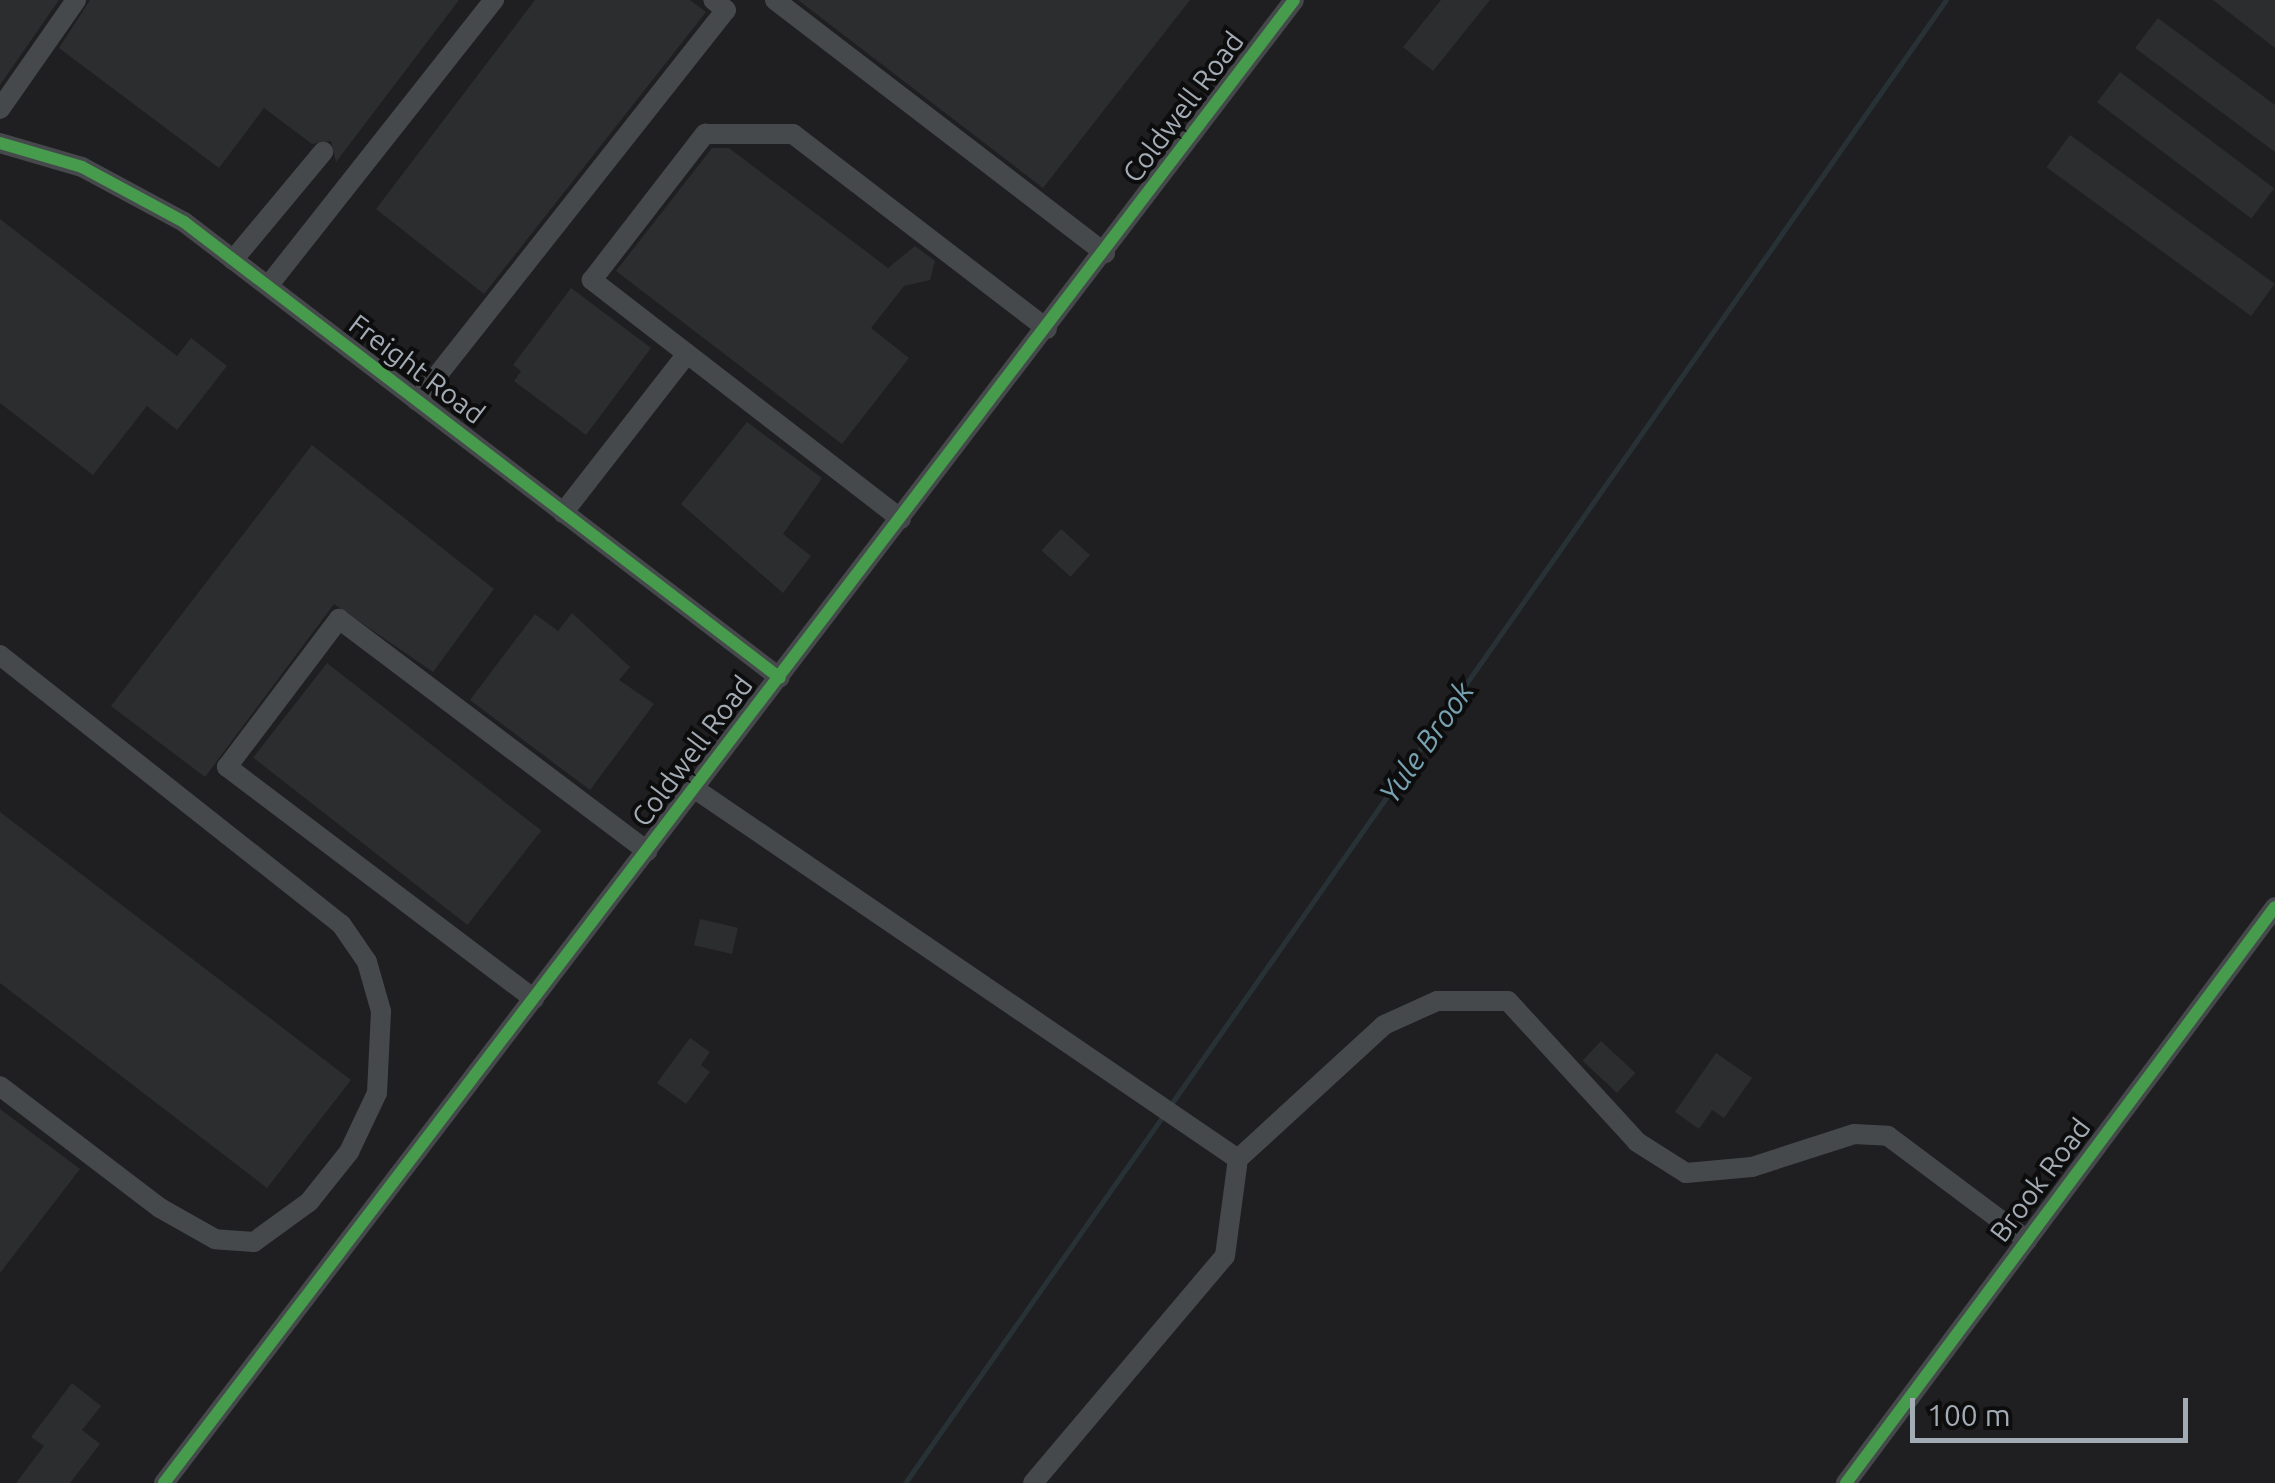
<!DOCTYPE html>
<html>
<head>
<meta charset="utf-8">
<style>
	body { margin:0 }
	#map { position:relative; width:2275px; height:1483px; overflow:hidden; background:#121213; font-family:Ubuntu,sans-serif }
	div>[style] { position:absolute }
	.built>* { inset:0; background:#1f1f21; transform-origin:0 0 }
	.stream>* { height:5px; margin:-2.5px; padding:0 2.5px; transform-origin:2.5px; border-radius:2.5px; background:#283236 }
	.building>* { inset:0; background:#2c2d2e; transform-origin:0 0 }
	.minor>* { height:20px; margin:-10px; padding:0 10px; transform-origin:10px; border-radius:10px; background:#46494b }
	.cycleway>* { height:12px; margin:-6px; padding:0 6px; transform-origin:6px; border-radius:6px; background:#469c4c }
	span { translate:-50% -50%; white-space:nowrap; text-align:center; line-height:1.15; -webkit-text-stroke:8px #0d0d0e; paint-order:stroke }
	.street-label { font-size:28px; color:#a3abb4 }
	.water-label { font-size:30px; color:#78a1b1; font-style:italic }
	.scale { position:absolute; left:1910px; top:1398px; width:278px; height:45px; box-sizing:border-box; border:5px solid #a3abb4; border-top:0; padding-left:12px; font-size:30px; line-height:35px; white-space:nowrap; color:#a3abb4; -webkit-text-stroke:8px #0d0d0e; paint-order:stroke }
</style>
</head>
<body>
<div id="map">
	<div class="built">
		<i style="left:0;top:0;width:2275px;height:1483px"></i>
	</div>
	<div class="stream">
		<i style="left:1169px;top:1107px;width:1352px;rotate:-54.94deg"></i>
		<i style="left:905px;top:1483px;width:449px;rotate:-54.9deg"></i>
	</div>
	<div class="building">
		<i style="clip-path:polygon(0 0,59px 0,0 85px)"></i>
		<i style="clip-path:polygon(90px 0,459px 0,336px 162px,331px 141px,312px 144px,264px 108px,219px 168px,59px 48px)"></i>
		<i style="clip-path:polygon(535px 0,690px 0,706px 12px,484px 294px,376px 209px)"></i>
		<i style="clip-path:polygon(798px 0,1190px 0,1043px 188px)"></i>
		<i style="clip-path:polygon(1441px 0,1490px 0,1433px 71px,1403px 47px)"></i>
		<i style="clip-path:polygon(2213px 0,2275px 0,2275px 48px)"></i>
		<i style="clip-path:polygon(2158px 18px,2275px 105px,2275px 152px,2135px 48px)"></i>
		<i style="left:2120px;top:72px;width:193px;height:38px;rotate:37deg"></i>
		<i style="left:2070px;top:135px;width:253px;height:40px;rotate:36deg"></i>
		<i style="clip-path:polygon(712px 148px,729px 148px,888px 268px,915px 246px,935px 261px,930px 280px,904px 286px,871px 328px,909px 358px,842px 444px,616px 271px)"></i>
		<i style="clip-path:polygon(0 219px,177px 356px,191px 338px,227px 366px,177px 430px,147px 406px,93px 475px,0 403px)"></i>
		<i style="clip-path:polygon(571px 288px,651px 348px,586px 435px,514px 381px,521px 371px,513px 365px)"></i>
		<i style="clip-path:polygon(747px 422px,822px 478px,783px 534px,811px 556px,783px 593px,681px 504px)"></i>
		<i style="clip-path:polygon(312px 445px,494px 589px,433px 672px,334px 604px,205px 777px,111px 706px)"></i>
		<i style="left:1061px;top:529px;width:39px;height:29px;rotate:42deg"></i>
		<i style="clip-path:polygon(572px 613px,630px 667px,619px 680px,654px 704px,590px 790px,470px 700px,535px 614px,558px 631px)"></i>
		<i style="left:327px;top:663px;width:272px;height:120px;rotate:38deg"></i>
		<i style="clip-path:polygon(0 812px,351px 1080px,267px 1188px,0 983px)"></i>
		<i style="left:700px;top:919px;width:39px;height:27px;rotate:13deg"></i>
		<i style="clip-path:polygon(690px 1038px,710px 1052px,701px 1065px,710px 1072px,686px 1104px,657px 1083px)"></i>
		<i style="left:1601px;top:1041px;width:47px;height:27px;rotate:43deg"></i>
		<i style="clip-path:polygon(1716px 1053px,1752px 1078px,1724px 1118px,1712px 1110px,1699px 1129px,1675px 1112px)"></i>
		<i style="clip-path:polygon(0 1109px,80px 1169px,0 1273px)"></i>
		<i style="clip-path:polygon(72px 1383px,101px 1406px,82px 1430px,100px 1444px,70px 1483px,16px 1483px,44px 1446px,31px 1437px)"></i>
	</div>
	<div class="minor">
		<i style="left:775px;top:0;width:416px;rotate:37.5deg"></i>
		<i style="left:0;top:109px;width:133px;rotate:-55.1deg"></i>
		<i style="left:0;top:143px;width:85px;rotate:16.3deg"></i>
		<i style="left:82px;top:167px;width:116px;rotate:28.3deg"></i>
		<i style="left:184px;top:222px;width:750px;rotate:37.42deg"></i>
		<i style="left:233px;top:260px;width:141px;rotate:-50.2deg"></i>
		<i style="left:268px;top:286px;width:365px;rotate:-51.7deg"></i>
		<i style="left:417px;top:401px;width:498px;rotate:-51.7deg"></i>
		<i style="left:726px;top:10px;width:16px;rotate:-142deg"></i>
		<i style="left:563px;top:513px;width:202px;rotate:-52.1deg"></i>
		<i style="left:901px;top:519px;width:391px;rotate:-142.3deg"></i>
		<i style="left:592px;top:280px;width:185px;rotate:-52.3deg"></i>
		<i style="left:705px;top:134px;width:88px"></i>
		<i style="left:793px;top:134px;width:320px;rotate:37.5deg"></i>
		<i style="left:0;top:655px;width:434px;rotate:38.3deg"></i>
		<i style="left:341px;top:924px;width:46px;rotate:55.6deg"></i>
		<i style="left:367px;top:962px;width:51px;rotate:74.1deg"></i>
		<i style="left:381px;top:1011px;width:82px;rotate:92.8deg"></i>
		<i style="left:377px;top:1093px;width:65px;rotate:115.4deg"></i>
		<i style="left:349px;top:1152px;width:64px;rotate:128.7deg"></i>
		<i style="left:309px;top:1202px;width:68px;rotate:144deg"></i>
		<i style="left:254px;top:1242px;width:39px;rotate:-176deg"></i>
		<i style="left:215px;top:1239px;width:63px;rotate:-150.6deg"></i>
		<i style="left:160px;top:1208px;width:201px;rotate:-142.7deg"></i>
		<i style="left:695px;top:789px;width:657px;rotate:34.27deg"></i>
		<i style="left:1238px;top:1159px;width:198px;rotate:-42.5deg"></i>
		<i style="left:1384px;top:1025px;width:58px;rotate:-24.4deg"></i>
		<i style="left:1437px;top:1001px;width:71px"></i>
		<i style="left:1508px;top:1001px;width:191px;rotate:47.5deg"></i>
		<i style="left:1637px;top:1142px;width:58px;rotate:32.3deg"></i>
		<i style="left:1686px;top:1173px;width:66px;rotate:-5.2deg"></i>
		<i style="left:1752px;top:1167px;width:107px;rotate:-17.9deg"></i>
		<i style="left:1854px;top:1134px;width:34px;rotate:3deg"></i>
		<i style="left:1888px;top:1136px;width:174px;rotate:36.8deg"></i>
		<i style="left:534px;top:999px;width:385px;rotate:-142.9deg"></i>
		<i style="left:227px;top:767px;width:186px;rotate:-52.9deg"></i>
		<i style="left:339px;top:619px;width:386px;rotate:37deg"></i>
		<i style="left:164px;top:1483px;width:1864px;rotate:-52.69deg"></i>
		<i style="left:1033px;top:1483px;width:297px;rotate:-49.8deg"></i>
		<i style="left:1225px;top:1256px;width:98px;rotate:-82.4deg"></i>
		<i style="left:1846px;top:1483px;width:718px;rotate:-53.32deg"></i>
	</div>
	<div class="cycleway">
		<i style="left:0;top:143px;width:85px;rotate:16.3deg"></i>
		<i style="left:82px;top:167px;width:116px;rotate:28.3deg"></i>
		<i style="left:184px;top:222px;width:750px;rotate:37.42deg"></i>
		<i style="left:164px;top:1483px;width:1864px;rotate:-52.69deg"></i>
		<i style="left:1846px;top:1483px;width:718px;rotate:-53.32deg"></i>
	</div>
	<div class="street-label">
		<span style="left:1183px;top:107px;rotate:-53deg">Coldwell Road</span>
		<span style="left:417px;top:369px;rotate:37deg">Freight Road</span>
		<span style="left:692px;top:751px;rotate:-53deg">Coldwell Road</span>
		<span style="left:2040px;top:1180px;rotate:-53deg">Brook Road</span>
	</div>
	<div class="water-label">
		<span style="left:1426px;top:742px;rotate:-55deg">Yule Brook</span>
	</div>
	<div class="scale">100 m</div>
</div>
</body>
</html>
